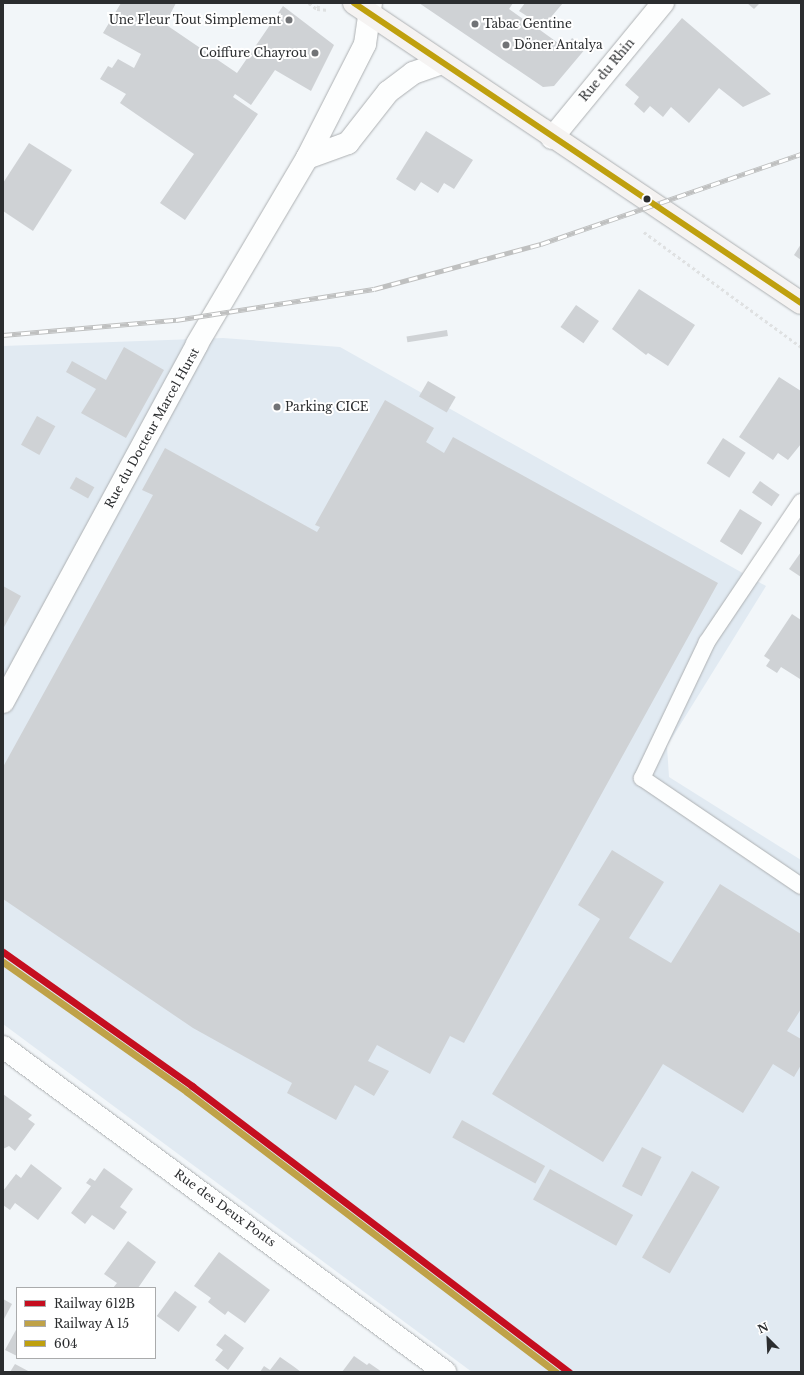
<!DOCTYPE html>
<html>
<head>
<meta charset="utf-8">
<style>
	body { margin:0 }
	#map { position:relative; width:804px; height:1375px; overflow:hidden; background:#f2f6f9; font-family:"Libre Baskerville",serif }
	div>[style] { position:absolute }
	.built>* { inset:0; background:#e1eaf2 }
	.building>* { inset:0; background:#cfd2d5; transform-origin:0 0 }
	.path>* { height:2.5px; margin-top:-1.25px; transform-origin:0; background:repeating-linear-gradient(90deg,#dfe1e2 0 3px,transparent 0 6px) }
	.roads { filter:drop-shadow(0 0 1px #adb0b2) drop-shadow(0 0 1px #adb0b2) }
	.service>* { height:16px; margin:-8px; padding:0 8px; transform-origin:8px; border-radius:8px; background:#fdfefe }
	.minor>* { height:22px; margin:-11px; padding:0 11px; transform-origin:11px; border-radius:11px; background:#fdfefe }
	.tertiary>* { height:22px; margin:-11px; padding:0 11px; transform-origin:11px; border-radius:11px; background:#fdfefe }
	.secondary>* { height:22px; margin:-11px; padding:0 11px; transform-origin:11px; border-radius:11px; background:#f5f3f2 }
	.rail>* { height:4.5px; margin-top:-2.25px; transform-origin:0; background:repeating-linear-gradient(90deg,#fff 0 9px,#bfc0c0 0 18px); box-sizing:border-box; border-block:1px solid #bfc0c0 }
	.bus-1>* { height:6px; margin:-3px; padding:0 3px; transform-origin:3px; border-radius:3px; background:#bfa00e }
	.rail-1>* { height:7px; margin:-3.5px; padding:0 3.5px; transform-origin:3.5px; border-radius:3.5px; background:#c50e1f }
	.rail-2>* { height:7px; margin:-3.5px; padding:0 3.5px; transform-origin:3.5px; border-radius:3.5px; background:#bfa248 }
	.dots>* { width:11px; height:11px; translate:-50% -50%; box-sizing:border-box; border:2px solid #fff; border-radius:50% }
	span { translate:-50% -50%; white-space:nowrap; text-align:center; line-height:1.15; -webkit-text-stroke:4px #fff; paint-order:stroke }
	.poi-label { font-size:12px; color:#2b2d2f }
	.right { translate:-100% -50%; text-align:right }
	.left { translate:0 -50%; text-align:left }
	.street-label { font-size:12px; color:#2b2d2f }
	.frame { position:absolute; inset:0; border:4px solid #2b2d2f; pointer-events:none }
	.legend { position:absolute; left:16px; top:1287px; width:140px; height:72px; box-sizing:border-box; background:#fff; border:1px solid #aaabac; margin:0; padding:5px 7px; list-style:none; font-size:12px; color:#2b2d2f }
	.legend li { display:flex; align-items:center; gap:8px; height:20px }
	.legend b { width:20px; border:1px solid #aaabac }
	.north { position:absolute; left:748px; top:1319px; width:40px; height:40px; -webkit-text-stroke:3px #fff; paint-order:stroke; rotate:336deg; font-size:11px; font-weight:700; line-height:16px; text-align:center; color:#2b2d2f }
	.north::after { content:''; display:block; margin:auto; width:14px; height:18px; background:#2b2d2f; clip-path:polygon(50% 0,100% 100%,50% 72%,0 100%) }
</style>
</head>
<body>
<div id="map">
	<div class="built">
		<i style="clip-path:polygon(223px 338px,340px 347px,766px 586px,667px 746px,669px 777px,801px 860px,801px 1372px,472px 1372px,3px 1024px,3px 346px)"></i>
	</div>
	<div class="building">
		<i style="clip-path:polygon(121px 3px,176px 3px,165px 24px,237px 73px,283px 6px,334px 45px,311px 91px,275px 70px,251px 105px,235px 94px,233px 97px,258px 114px,185px 220px,160px 203px,194px 154px,120px 103px,126px 94px,100px 79px,108px 66px,112px 68px,118px 59px,134px 68px,141px 54px,103px 33px)"></i>
		<i style="clip-path:polygon(419px 3px,513px 3px,509px 9px,530px 24px,533px 20px,519px 11px,525px 3px,563px 3px,540px 30px,565px 48px,572px 38px,586px 48px,554px 86px,543px 87px)"></i>
		<i style="clip-path:polygon(747px 3px,760px 3px,754px 9px)"></i>
		<i style="clip-path:polygon(682px 18px,771px 94px,743px 107px,719px 88px,689px 123px,671px 107px,663px 117px,650px 106px,644px 113px,634px 104px,639px 97px,625px 85px)"></i>
		<i style="clip-path:polygon(426px 131px,473px 160px,454px 189px,444px 183px,438px 193px,421px 182px,415px 191px,396px 179px)"></i>
		<i style="clip-path:polygon(29px 143px,72px 170px,33px 231px,3px 211px,3px 183px)"></i>
		<i style="clip-path:polygon(801px 244px,801px 260px,794px 255px)"></i>
		<i style="clip-path:polygon(639px 289px,695px 325px,668px 366px,648px 353px,646px 355px,612px 329px)"></i>
		<i style="left:576px;top:305px;width:28px;height:27px;rotate:35deg"></i>
		<i style="left:447px;top:330px;width:6px;height:41px;rotate:81deg"></i>
		<i style="clip-path:polygon(124px 347px,164px 370px,126px 438px,81px 413px,96px 389px,66px 372px,72px 361px,106px 380px)"></i>
		<i style="clip-path:polygon(779px 377px,801px 391px,801px 444px,788px 460px,778px 453px,773px 460px,739px 437px)"></i>
		<i style="left:428px;top:381px;width:32px;height:18px;rotate:30deg"></i>
		<i style="clip-path:polygon(385px 400px,434px 428px,426px 442px,444px 453px,453px 437px,718px 583px,464px 1043px,450px 1036px,430px 1074px,377px 1045px,368px 1061px,389px 1071px,374px 1096px,355px 1085px,336px 1120px,287px 1093px,292px 1083px,193px 1028px,3px 899px,3px 767px,153px 495px,142px 490px,165px 448px,317px 532px,320px 527px,315px 525px)"></i>
		<i style="left:37px;top:416px;width:21px;height:33px;rotate:29deg"></i>
		<i style="left:723px;top:438px;width:27px;height:30px;rotate:33deg"></i>
		<i style="left:76px;top:477px;width:21px;height:13px;rotate:29deg"></i>
		<i style="left:760px;top:481px;width:24px;height:14px;rotate:35deg"></i>
		<i style="left:740px;top:509px;width:26px;height:38px;rotate:32deg"></i>
		<i style="clip-path:polygon(801px 552px,801px 577px,789px 569px)"></i>
		<i style="clip-path:polygon(3px 586px,21px 596px,3px 629px)"></i>
		<i style="clip-path:polygon(792px 614px,801px 620px,800px 679px,781px 667px,777px 673px,766px 666px,770px 660px,764px 656px)"></i>
		<i style="clip-path:polygon(612px 850px,664px 882px,629px 938px,671px 963px,720px 884px,801px 934px,801px 1009px,787px 1031px,801px 1039px,801px 1065px,794px 1077px,773px 1064px,743px 1113px,663px 1064px,603px 1162px,492px 1094px,600px 919px,578px 905px)"></i>
		<i style="clip-path:polygon(3px 1094px,32px 1115px,28px 1119px,35px 1124px,15px 1151px,9px 1146px,3px 1149px)"></i>
		<i style="left:462px;top:1120px;width:95px;height:20px;rotate:29deg"></i>
		<i style="left:642px;top:1147px;width:22px;height:44px;rotate:27deg"></i>
		<i style="clip-path:polygon(31px 1164px,62px 1188px,38px 1220px,15px 1203px,10px 1210px,3px 1205px,3px 1191px,16px 1174px,21px 1178px)"></i>
		<i style="clip-path:polygon(104px 1168px,133px 1189px,120px 1207px,127px 1212px,114px 1230px,92px 1215px,85px 1224px,71px 1213px,91px 1186px,86px 1183px,90px 1178px,95px 1181px)"></i>
		<i style="left:550px;top:1169px;width:95px;height:35px;rotate:29deg"></i>
		<i style="left:692px;top:1171px;width:32px;height:100px;rotate:30deg"></i>
		<i style="clip-path:polygon(128px 1241px,156px 1262px,138px 1288px,113px 1288px,117px 1283px,104px 1274px)"></i>
		<i style="clip-path:polygon(219px 1252px,270px 1290px,245px 1323px,228px 1311px,225px 1315px,217px 1309px,208px 1302px,211px 1298px,194px 1286px)"></i>
		<i style="left:175px;top:1291px;width:27px;height:31px;rotate:36deg"></i>
		<i style="clip-path:polygon(3px 1299px,12px 1304px,3px 1321px)"></i>
		<i style="clip-path:polygon(17px 1328px,17px 1356px,5px 1350px)"></i>
		<i style="clip-path:polygon(225px 1334px,244px 1348px,228px 1370px,215px 1360px,223px 1350px,216px 1345px)"></i>
		<i style="clip-path:polygon(354px 1356px,367px 1365px,369px 1363px,382px 1372px,342px 1372px)"></i>
		<i style="clip-path:polygon(280px 1357px,293px 1366px,301px 1372px,260px 1372px,264px 1366px,270px 1370px)"></i>
		<i style="clip-path:polygon(15px 1364px,30px 1372px,10px 1372px)"></i>
	</div>
	<div class="path">
		<i style="left:309px;top:3px;width:10px;rotate:37deg"></i>
		<i style="left:317px;top:9px;width:12px;rotate:5deg"></i>
		<i style="left:317px;top:8px;width:6px;rotate:-51deg"></i>
		<i style="left:644px;top:232px;width:195px;rotate:36.2deg"></i>
	</div>
	<div class="roads">
		<div class="service">
			<i style="left:801px;top:502px;width:169px;rotate:123.9deg"></i>
			<i style="left:707px;top:642px;width:151px;rotate:115.5deg"></i>
			<i style="left:642px;top:778px;width:192px;rotate:34.2deg"></i>
		</div>
		<div class="minor">
			<i style="left:552px;top:138px;width:175px;rotate:-50.6deg"></i>
			<i style="left:3px;top:1047px;width:549px;rotate:36.33deg"></i>
		</div>
		<div class="tertiary">
			<i style="left:307px;top:158px;width:44px;rotate:-20.1deg"></i>
			<i style="left:348px;top:143px;width:65px;rotate:-51.9deg"></i>
			<i style="left:388px;top:92px;width:31px;rotate:-37deg"></i>
			<i style="left:413px;top:73px;width:31px;rotate:-19deg"></i>
			<i style="left:3px;top:702px;width:407px;rotate:-61.5deg"></i>
			<i style="left:197px;top:344px;width:216px;rotate:-59.4deg"></i>
			<i style="left:307px;top:158px;width:128px;rotate:-63deg"></i>
			<i style="left:365px;top:44px;width:41px;rotate:-81.7deg"></i>
		</div>
		<div class="secondary">
			<i style="left:354px;top:3px;width:538px;rotate:33.87deg"></i>
		</div>
	</div>
	<div class="rail">
		<i style="left:3px;top:335px;width:174px;rotate:-5deg"></i>
		<i style="left:176px;top:320px;width:200px;rotate:-8.9deg"></i>
		<i style="left:374px;top:289px;width:173px;rotate:-15.1deg"></i>
		<i style="left:541px;top:244px;width:275px;rotate:-19.1deg"></i>
	</div>
	<div class="bus-1">
		<i style="left:354px;top:3px;width:538px;rotate:33.87deg"></i>
	</div>
	<div class="rail-1">
		<i style="left:3px;top:952px;width:232px;rotate:35.3deg"></i>
		<i style="left:192px;top:1086px;width:473px;rotate:37.2deg"></i>
	</div>
	<div class="rail-2">
		<i style="left:3px;top:962px;width:225px;rotate:35.2deg"></i>
		<i style="left:187px;top:1092px;width:463px;rotate:37.2deg"></i>
	</div>
	<div class="dots">
		<i style="left:289px;top:20px;background:#717376"></i>
		<i style="left:475px;top:24px;background:#717376"></i>
		<i style="left:506px;top:45px;background:#717376"></i>
		<i style="left:315px;top:53px;background:#717376"></i>
		<i style="left:647px;top:199px;background:#2b2d2f"></i>
		<i style="left:277px;top:407px;background:#717376"></i>
	</div>
	<div class="poi-label">
		<span class="right" style="left:281px;top:20px">Une Fleur Tout Simplement</span>
		<span class="left" style="left:483px;top:24px">Tabac Gentine</span>
		<span class="left" style="left:514px;top:45px">Döner Antalya</span>
		<span class="right" style="left:307px;top:53px">Coiffure Chayrou</span>
		<span class="left" style="left:285px;top:407px">Parking CICE</span>
	</div>
	<div class="street-label">
		<span style="left:607px;top:70px;rotate:-50deg">Rue du Rhin</span>
		<span style="left:152px;top:428px;rotate:-61deg">Rue du Docteur Marcel Hurst</span>
		<span style="left:225px;top:1208px;rotate:36deg">Rue des Deux Ponts</span>
	</div>
	<div class="frame"></div>
	<ul class="legend">
	<li><b style="height:5px;background:#c50e1f"></b>Railway 612B</li>
	<li><b style="height:5px;background:#bfa248"></b>Railway A 15</li>
	<li><b style="height:5px;background:#bfa00e"></b>604</li>
	</ul>
	<div class="north">N</div>
</div>
</body>
</html>
